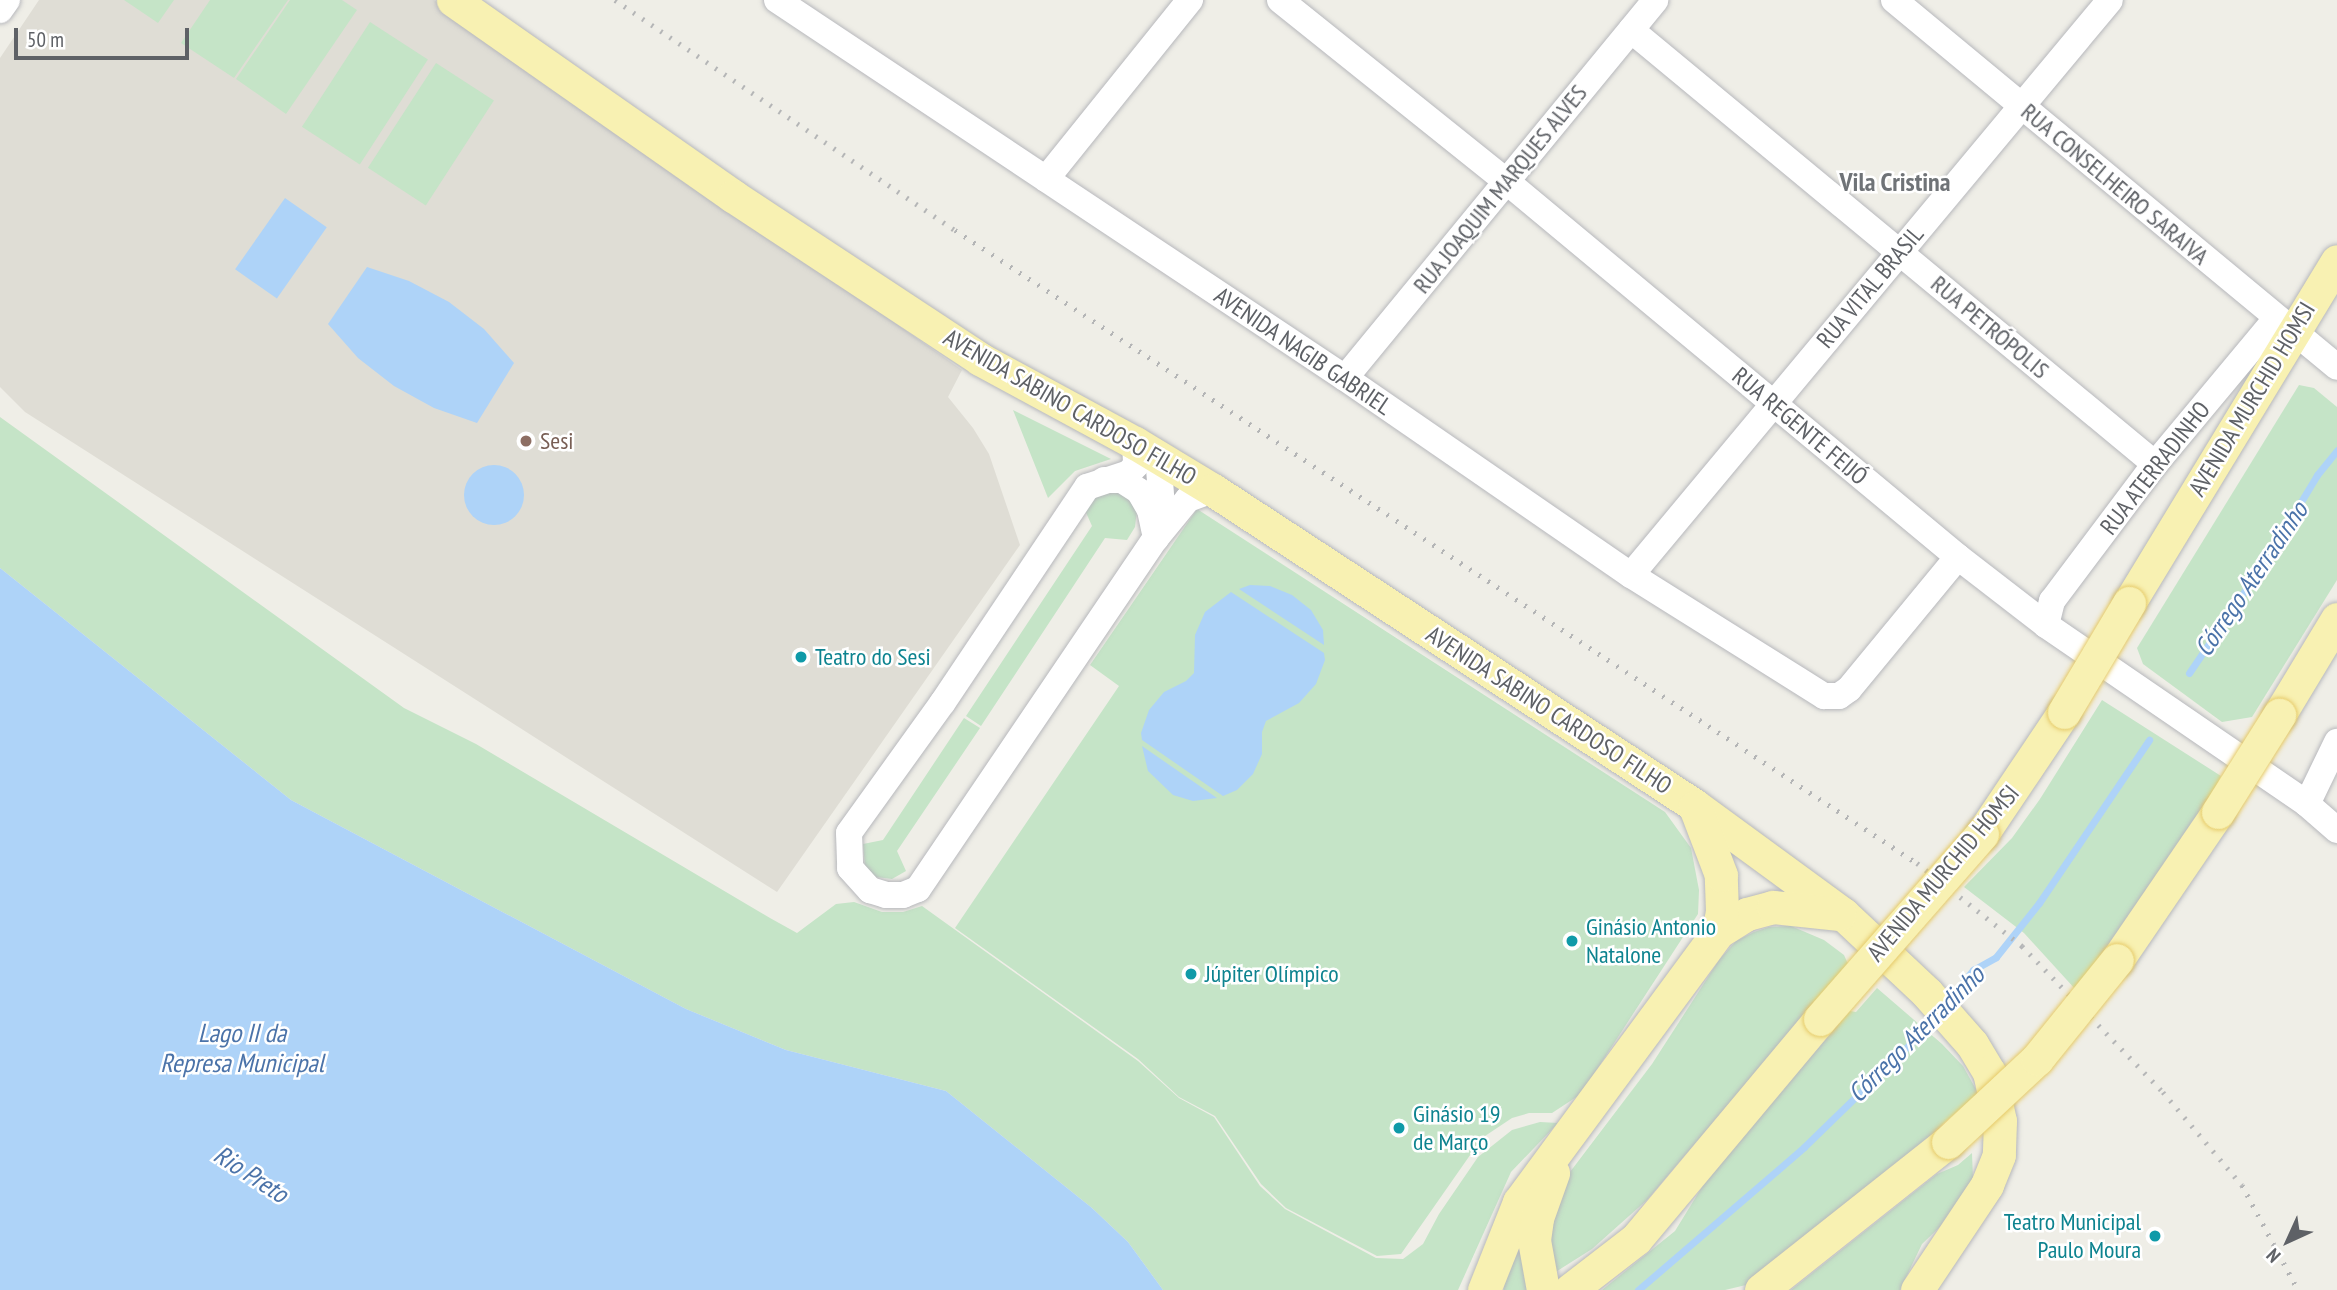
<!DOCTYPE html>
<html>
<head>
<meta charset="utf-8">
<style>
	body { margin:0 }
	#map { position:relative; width:2337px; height:1290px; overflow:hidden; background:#efeee7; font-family:"PT Sans Narrow",sans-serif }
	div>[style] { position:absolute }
	.education>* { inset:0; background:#dfddd5 }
	.green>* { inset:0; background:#c5e4c7; transform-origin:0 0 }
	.water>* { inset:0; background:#aed3f8; transform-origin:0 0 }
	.round { border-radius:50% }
	.stream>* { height:7px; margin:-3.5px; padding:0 3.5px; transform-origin:3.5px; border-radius:3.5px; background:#aed3f8 }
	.roads { filter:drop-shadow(0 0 2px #b7b8bc) drop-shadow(0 0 2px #b7b8bc) }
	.minor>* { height:26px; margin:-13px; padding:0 13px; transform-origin:13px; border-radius:13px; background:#fff }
	.major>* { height:33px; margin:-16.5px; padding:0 16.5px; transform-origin:16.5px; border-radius:16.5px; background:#f8f1b2 }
	.rail>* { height:5px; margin-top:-2.5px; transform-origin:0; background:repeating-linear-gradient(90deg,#b4b5b6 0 2px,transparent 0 11px) }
	.bridges { filter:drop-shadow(0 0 2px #e6ca69) drop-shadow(0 0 2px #e6ca69) }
	.major-bridge>* { height:33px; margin:-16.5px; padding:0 16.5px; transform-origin:16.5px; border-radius:16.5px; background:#f8f1b2 }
	.dots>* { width:19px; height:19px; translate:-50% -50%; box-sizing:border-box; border:4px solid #fff; border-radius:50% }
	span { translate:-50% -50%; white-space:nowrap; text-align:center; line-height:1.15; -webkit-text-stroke:5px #fff; paint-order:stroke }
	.street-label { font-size:24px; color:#5e6166 }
	.education-label { font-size:24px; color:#785e54 }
	.left { translate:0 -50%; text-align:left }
	.culture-label { font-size:24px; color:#0d838f }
	.right { translate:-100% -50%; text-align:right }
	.neighbourhood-label { font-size:26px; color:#6f7377; font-weight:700 }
	.water-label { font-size:26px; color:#4b73a9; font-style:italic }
	.north { position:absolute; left:2253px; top:1206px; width:70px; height:70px; -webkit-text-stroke:5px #fff; paint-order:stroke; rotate:225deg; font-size:19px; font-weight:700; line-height:28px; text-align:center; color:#5e6166 }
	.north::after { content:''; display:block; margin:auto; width:24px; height:32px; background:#5e6166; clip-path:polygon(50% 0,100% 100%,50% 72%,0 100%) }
	.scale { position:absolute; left:14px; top:28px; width:175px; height:32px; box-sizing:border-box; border:4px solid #5e6166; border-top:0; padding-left:9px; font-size:21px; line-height:24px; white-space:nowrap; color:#5e6166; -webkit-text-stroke:5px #fff; paint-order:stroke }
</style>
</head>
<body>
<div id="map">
	<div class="education">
		<i style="clip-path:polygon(39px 0,434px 0,962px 370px,948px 397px,973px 428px,989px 454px,1020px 545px,777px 892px,25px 412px,0 387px,0 58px)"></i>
	</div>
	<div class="green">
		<i style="clip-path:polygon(124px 0,174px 0,158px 23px)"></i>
		<i style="clip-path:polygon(210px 0,288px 0,234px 78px,181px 43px)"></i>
		<i style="clip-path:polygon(290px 0,342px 0,357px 10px,286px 114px,236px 79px)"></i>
		<i style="left:370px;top:22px;width:69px;height:125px;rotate:33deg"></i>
		<i style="left:436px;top:63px;width:69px;height:125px;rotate:33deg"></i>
		<i style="clip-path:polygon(2299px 385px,2314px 388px,2337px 407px,2337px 580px,2252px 717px,2222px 722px,2143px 664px,2137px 648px)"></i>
		<i style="clip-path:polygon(1013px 410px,1111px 459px,1075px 471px,1048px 498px)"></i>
		<i style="clip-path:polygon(0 417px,404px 708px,476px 744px,770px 918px,797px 933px,836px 904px,854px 902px,882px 912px,903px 912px,922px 906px,1138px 1061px,1179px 1098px,1214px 1117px,1260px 1186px,1285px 1209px,1376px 1258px,1403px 1259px,1423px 1244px,1439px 1214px,1478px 1157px,1512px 1130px,1540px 1122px,1558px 1123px,1511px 1172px,1458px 1290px,1163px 1290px,1128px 1242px,1092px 1208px,946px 1091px,786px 1050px,686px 1009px,291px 800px,0 568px)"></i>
		<i style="clip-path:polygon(1110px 489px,1127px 495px,1137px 510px,1135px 527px,1127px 540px,1105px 538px,981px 726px,966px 716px,1092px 526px,1084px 508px,1094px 494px)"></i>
		<i style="clip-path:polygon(1197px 509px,1665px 812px,1691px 848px,1699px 890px,1698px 914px,1581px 1094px,1552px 1113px,1529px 1113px,1512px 1118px,1482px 1138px,1401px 1254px,1377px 1256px,1286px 1208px,1261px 1184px,1215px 1116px,1179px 1097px,1138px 1059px,955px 928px,1119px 686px,1090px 665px)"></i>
		<i style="clip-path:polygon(2102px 700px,2221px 776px,2198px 824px,2076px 990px,2024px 933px,1964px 887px,2012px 838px,2040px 799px)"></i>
		<i style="clip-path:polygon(964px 718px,980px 728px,897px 851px,906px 871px,892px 879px,876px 877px,865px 866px,863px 844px,883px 840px)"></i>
		<i style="clip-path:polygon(1791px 926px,1824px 940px,1844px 955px,1848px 964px,1647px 1200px,1592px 1249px,1554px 1273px,1547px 1224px,1557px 1195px,1570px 1172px,1652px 1064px,1719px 960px,1736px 941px,1754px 932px,1769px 927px)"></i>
		<i style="clip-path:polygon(1877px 988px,1942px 1044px,1963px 1066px,1978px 1093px,1936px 1130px,1931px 1138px,1746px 1285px,1725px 1290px,1602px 1290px,1675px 1231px,1710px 1174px,1850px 1011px,1856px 1012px)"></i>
		<i style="clip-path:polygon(1972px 1153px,1973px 1179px,1945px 1222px,1922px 1244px,1900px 1290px,1791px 1290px,1937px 1174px,1958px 1165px)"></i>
		<i style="clip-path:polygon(1515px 1235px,1531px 1290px,1504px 1290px,1503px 1274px)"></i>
	</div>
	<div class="water">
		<i style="left:285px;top:198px;width:51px;height:87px;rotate:35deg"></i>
		<i style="clip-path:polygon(367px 267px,409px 281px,449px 302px,484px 329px,514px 363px,477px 423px,434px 408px,394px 386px,358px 358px,328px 324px)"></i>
		<i class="round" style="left:464px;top:465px;width:60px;height:60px"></i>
		<i style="clip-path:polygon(0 568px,291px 800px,686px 1009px,786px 1050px,946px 1091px,1092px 1208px,1128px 1242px,1163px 1290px,0 1290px)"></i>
		<i style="clip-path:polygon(1250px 585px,1270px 586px,1292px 595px,1311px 610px,1323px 630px,1324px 645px,1239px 589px)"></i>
		<i style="clip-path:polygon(1231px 592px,1324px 653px,1325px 660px,1316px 684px,1299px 703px,1266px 721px,1262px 732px,1262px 754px,1253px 774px,1237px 790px,1223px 796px,1142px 740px,1141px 733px,1149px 710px,1164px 692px,1186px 681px,1194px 673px,1195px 635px,1205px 612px)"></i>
		<i style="clip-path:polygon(1142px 746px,1217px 798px,1193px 801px,1173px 795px,1148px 771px)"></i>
	</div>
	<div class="stream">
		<i style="left:2189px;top:673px;width:139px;rotate:-55.9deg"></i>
		<i style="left:2267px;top:558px;width:97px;rotate:-58.9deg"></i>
		<i style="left:2317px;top:475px;width:32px;rotate:-51deg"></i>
		<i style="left:1946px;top:1003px;width:43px;rotate:-50.7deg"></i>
		<i style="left:1973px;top:970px;width:26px;rotate:-29deg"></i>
		<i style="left:1996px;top:957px;width:69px;rotate:-51.5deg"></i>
		<i style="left:2039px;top:903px;width:197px;rotate:-56deg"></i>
		<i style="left:1638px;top:1290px;width:219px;rotate:-40.7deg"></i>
		<i style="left:1804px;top:1147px;width:159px;rotate:-44.2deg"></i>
		<i style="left:1918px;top:1036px;width:28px;rotate:-51deg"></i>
	</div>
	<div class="roads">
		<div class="minor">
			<i style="left:777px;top:0;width:682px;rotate:33.64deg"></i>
			<i style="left:1345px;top:378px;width:347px;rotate:34.6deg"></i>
			<i style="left:1631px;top:575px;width:228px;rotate:32.1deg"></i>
			<i style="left:1824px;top:696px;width:15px"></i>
			<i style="left:1839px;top:696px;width:12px;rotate:-35deg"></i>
			<i style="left:1849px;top:689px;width:171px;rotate:-50.5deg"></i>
			<i style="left:1280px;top:0;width:290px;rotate:38.7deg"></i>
			<i style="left:1506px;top:181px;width:588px;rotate:39.76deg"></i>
			<i style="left:1958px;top:557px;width:111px;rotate:37.7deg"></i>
			<i style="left:2046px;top:625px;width:316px;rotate:34.4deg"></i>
			<i style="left:2307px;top:804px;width:40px;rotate:41deg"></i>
			<i style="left:1894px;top:0;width:575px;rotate:39.64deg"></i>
			<i style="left:0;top:10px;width:12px;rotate:-55deg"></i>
			<i style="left:1631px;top:30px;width:680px;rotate:39.63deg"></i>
			<i style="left:1046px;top:179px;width:230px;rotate:-51.2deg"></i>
			<i style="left:1345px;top:378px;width:489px;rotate:-50.6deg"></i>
			<i style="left:1135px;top:443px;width:22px;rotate:87deg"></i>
			<i style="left:1136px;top:465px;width:11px;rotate:131deg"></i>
			<i style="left:1129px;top:473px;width:44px;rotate:161.6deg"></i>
			<i style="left:1087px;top:487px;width:259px;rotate:123.8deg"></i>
			<i style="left:943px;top:702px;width:161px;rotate:125.7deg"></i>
			<i style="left:849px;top:833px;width:35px;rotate:88deg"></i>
			<i style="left:850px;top:868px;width:30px;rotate:48deg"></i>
			<i style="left:870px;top:890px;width:17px;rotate:17deg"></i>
			<i style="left:886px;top:895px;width:17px"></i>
			<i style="left:903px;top:895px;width:16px;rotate:-22deg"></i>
			<i style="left:918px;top:889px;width:424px;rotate:-55.9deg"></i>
			<i style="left:1156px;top:538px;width:50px;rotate:-50.6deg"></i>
			<i style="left:1188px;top:499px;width:27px;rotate:-20deg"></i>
			<i style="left:1158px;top:456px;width:51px;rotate:85.5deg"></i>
			<i style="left:1162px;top:507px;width:15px;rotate:101deg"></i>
			<i style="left:1104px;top:480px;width:18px"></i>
			<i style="left:1122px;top:480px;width:20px;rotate:33deg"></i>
			<i style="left:1139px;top:491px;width:22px;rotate:60deg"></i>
			<i style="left:1150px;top:510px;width:29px;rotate:78deg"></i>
			<i style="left:1631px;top:575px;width:748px;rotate:-50.2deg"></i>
			<i style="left:2046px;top:625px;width:25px;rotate:-76deg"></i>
			<i style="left:2052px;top:601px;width:171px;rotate:-53.1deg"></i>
			<i style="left:2155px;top:464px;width:189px;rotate:-50.2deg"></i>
			<i style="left:2307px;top:804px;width:69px;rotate:-64.2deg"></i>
		</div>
		<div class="major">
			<i style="left:453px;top:0;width:342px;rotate:35deg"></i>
			<i style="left:733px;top:196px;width:296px;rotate:33.4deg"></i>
			<i style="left:980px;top:359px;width:176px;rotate:28.5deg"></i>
			<i style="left:1135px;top:443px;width:91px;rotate:31.1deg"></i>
			<i style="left:1213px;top:490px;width:575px;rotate:33.22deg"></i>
			<i style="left:1694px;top:805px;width:185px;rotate:36.2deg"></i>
			<i style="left:1843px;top:914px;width:115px;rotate:43.2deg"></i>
			<i style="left:1927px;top:993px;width:68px;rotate:48.6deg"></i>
			<i style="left:1972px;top:1044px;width:33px;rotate:59deg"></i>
			<i style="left:1989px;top:1072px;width:50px;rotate:77.3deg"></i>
			<i style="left:2000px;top:1121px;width:34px;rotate:92deg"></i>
			<i style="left:1999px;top:1155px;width:32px;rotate:112deg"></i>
			<i style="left:1987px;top:1185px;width:126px;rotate:123.7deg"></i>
			<i style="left:2129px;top:603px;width:400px;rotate:-58.7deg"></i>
			<i style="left:2279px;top:715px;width:112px;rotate:-58.9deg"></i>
			<i style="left:1982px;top:834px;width:147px;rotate:-56.1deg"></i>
			<i style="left:1718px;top:932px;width:34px;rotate:-32deg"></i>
			<i style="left:1747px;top:914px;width:27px;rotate:-15deg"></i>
			<i style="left:1773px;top:907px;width:67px;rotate:6deg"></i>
			<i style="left:2117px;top:960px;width:179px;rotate:-55.7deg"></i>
			<i style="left:1484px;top:1290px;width:95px;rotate:-68.3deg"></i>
			<i style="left:1519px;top:1202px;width:335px;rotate:-53.6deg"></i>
			<i style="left:1718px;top:932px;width:20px;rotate:-79deg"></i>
			<i style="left:1722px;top:912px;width:37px;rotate:-92deg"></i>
			<i style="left:1721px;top:875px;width:73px;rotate:-110.9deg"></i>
			<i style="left:1543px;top:1290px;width:51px;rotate:-100.2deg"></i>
			<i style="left:1534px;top:1240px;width:22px;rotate:-82deg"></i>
			<i style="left:1537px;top:1218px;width:48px;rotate:-70.4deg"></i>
			<i style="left:1570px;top:1290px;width:83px;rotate:-37.7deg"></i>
			<i style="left:1636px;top:1239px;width:287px;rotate:-50.1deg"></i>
			<i style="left:1761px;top:1290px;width:238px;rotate:-38.4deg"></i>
		</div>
	</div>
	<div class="rail">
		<i style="left:615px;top:0;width:410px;rotate:34.1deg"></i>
		<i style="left:955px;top:230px;width:1152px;rotate:33.35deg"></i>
		<i style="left:1917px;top:863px;width:134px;rotate:38.3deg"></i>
		<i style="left:2022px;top:946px;width:203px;rotate:46deg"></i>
		<i style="left:2163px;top:1092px;width:122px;rotate:49.7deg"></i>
		<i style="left:2242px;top:1185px;width:119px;rotate:61.9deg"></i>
	</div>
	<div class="bridges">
		<div class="major-bridge">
			<i style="left:2064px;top:712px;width:127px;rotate:-59.2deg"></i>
			<i style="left:2218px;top:812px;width:115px;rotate:-57.8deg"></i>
			<i style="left:1820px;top:1019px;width:246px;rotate:-48.8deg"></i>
			<i style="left:1948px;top:1142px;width:122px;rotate:-43deg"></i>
			<i style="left:2037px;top:1059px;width:127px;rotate:-51.1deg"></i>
		</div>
	</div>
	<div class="dots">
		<i style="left:526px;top:441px;background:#8d6e63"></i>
		<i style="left:801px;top:657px;background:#0f9aa8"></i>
		<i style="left:1572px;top:941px;background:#0f9aa8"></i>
		<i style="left:1191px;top:974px;background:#0f9aa8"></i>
		<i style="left:1399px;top:1128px;background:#0f9aa8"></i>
		<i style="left:2155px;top:1236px;background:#0f9aa8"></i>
	</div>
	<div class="street-label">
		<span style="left:2115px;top:184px;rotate:40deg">RUA CONSELHEIRO SARAIVA</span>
		<span style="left:1500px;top:189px;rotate:-51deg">RUA JOAQUIM MARQUES ALVES</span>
		<span style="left:1870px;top:287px;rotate:-50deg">RUA VITAL BRASIL</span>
		<span style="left:1990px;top:327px;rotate:40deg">RUA PETRÓPOLIS</span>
		<span style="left:1303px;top:351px;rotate:34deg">AVENIDA NAGIB GABRIEL</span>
		<span style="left:2252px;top:399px;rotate:-59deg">AVENIDA MURCHID HOMSI</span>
		<span style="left:1070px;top:407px;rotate:30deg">AVENIDA SABINO CARDOSO FILHO</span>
		<span style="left:1800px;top:426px;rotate:40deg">RUA REGENTE FEIJÓ</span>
		<span style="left:2155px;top:468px;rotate:-52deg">RUA ATERRADINHO</span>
		<span style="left:1549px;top:710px;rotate:33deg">AVENIDA SABINO CARDOSO FILHO</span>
		<span style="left:1943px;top:873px;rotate:-50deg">AVENIDA MURCHID HOMSI</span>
	</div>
	<div class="education-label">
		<span class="left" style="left:540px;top:441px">Sesi</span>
	</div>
	<div class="culture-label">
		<span class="left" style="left:815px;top:657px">Teatro do Sesi</span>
		<span class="left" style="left:1586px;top:941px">Ginásio Antonio<br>Natalone</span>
		<span class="left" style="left:1205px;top:974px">Júpiter Olímpico</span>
		<span class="left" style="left:1413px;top:1128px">Ginásio 19<br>de Março</span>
		<span class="right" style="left:2141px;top:1236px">Teatro Municipal<br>Paulo Moura</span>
	</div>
	<div class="neighbourhood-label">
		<span style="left:1895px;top:182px">Vila Cristina</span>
	</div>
	<div class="water-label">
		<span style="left:2251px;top:579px;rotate:-56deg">Córrego Aterradinho</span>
		<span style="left:242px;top:1048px">Lago II da<br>Represa Municipal</span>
		<span style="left:1916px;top:1034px;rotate:-45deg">Córrego Aterradinho</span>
		<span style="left:251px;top:1174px;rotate:33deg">Rio Preto</span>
	</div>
	<div class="north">N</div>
	<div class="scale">50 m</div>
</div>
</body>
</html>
